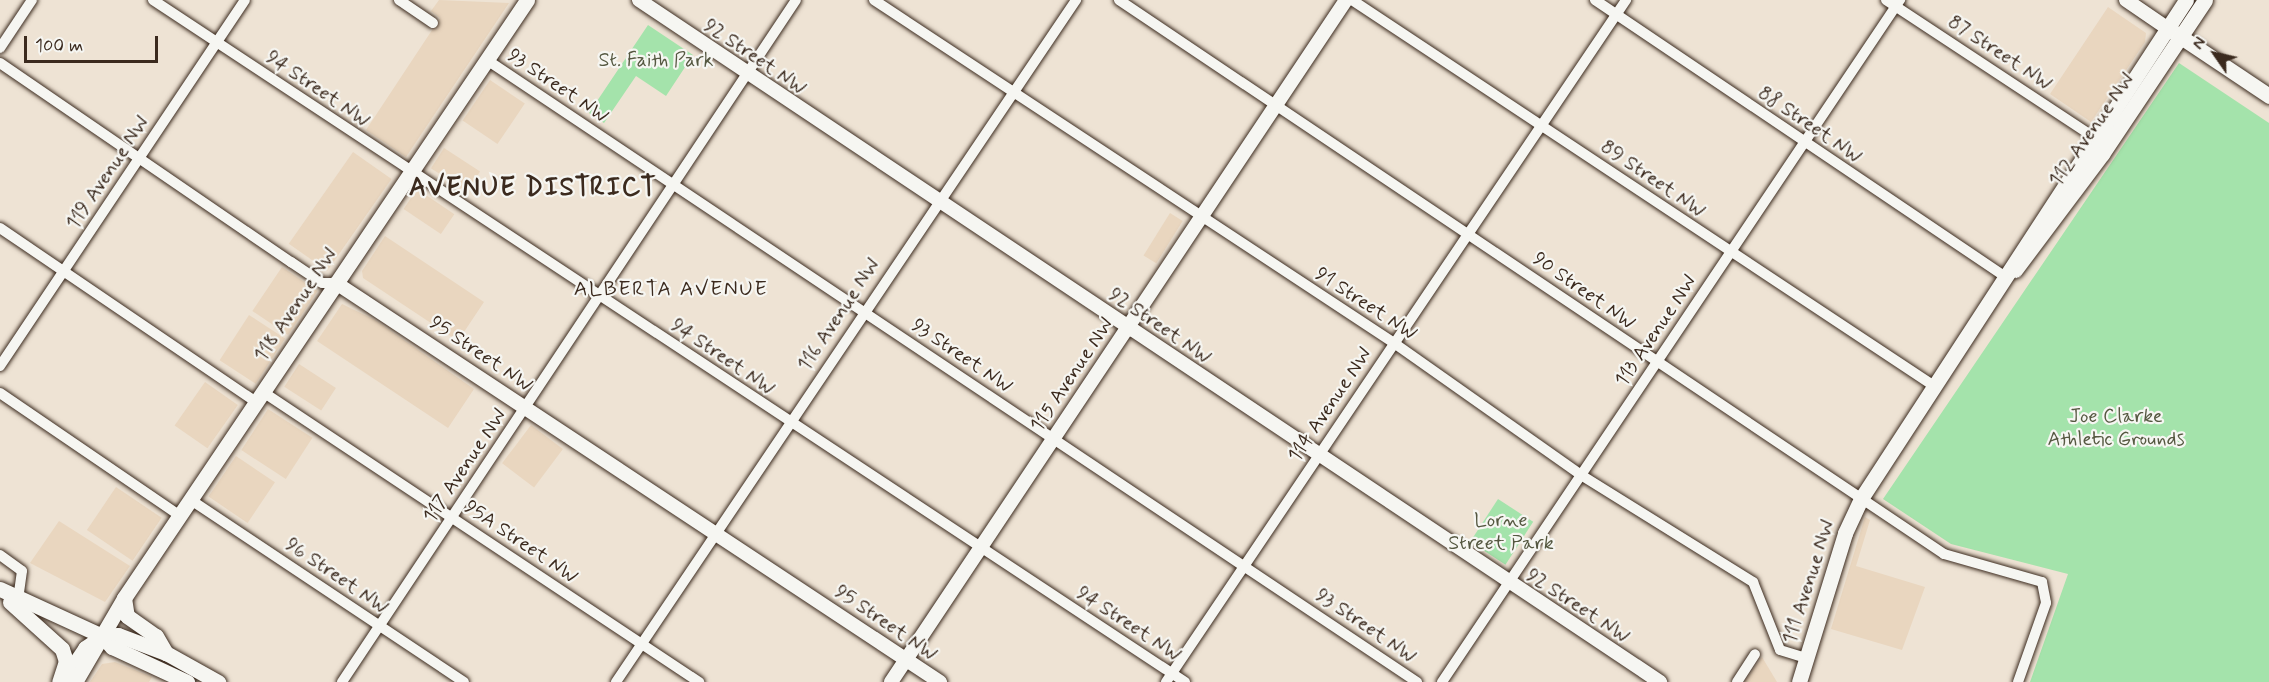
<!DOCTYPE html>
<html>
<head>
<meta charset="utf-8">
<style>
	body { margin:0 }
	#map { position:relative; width:2269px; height:682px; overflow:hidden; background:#eee3d4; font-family:Mynerve,sans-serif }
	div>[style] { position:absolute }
	.built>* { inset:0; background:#e9d6bf; transform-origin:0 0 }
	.green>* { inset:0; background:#a4e3ab; transform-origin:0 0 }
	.roads { filter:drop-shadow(0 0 2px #3b2a1e) drop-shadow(0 0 2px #3b2a1e) }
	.minor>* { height:10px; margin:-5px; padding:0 5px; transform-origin:5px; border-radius:5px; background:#f6f6f2 }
	.tertiary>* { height:14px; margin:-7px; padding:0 7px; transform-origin:7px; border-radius:7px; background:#f6f6f2 }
	.secondary>* { height:15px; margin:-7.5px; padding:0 7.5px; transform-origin:7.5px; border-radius:7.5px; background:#f6f6f2 }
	span { translate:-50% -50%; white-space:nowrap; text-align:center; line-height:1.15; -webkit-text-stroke:4.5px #f6f6f2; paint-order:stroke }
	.street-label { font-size:20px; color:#3b2a1e }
	.park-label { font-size:20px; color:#555841 }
	.neighbourhood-label { font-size:21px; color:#3b2a1e; letter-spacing:1.5px }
	.district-label { font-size:26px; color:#3b2a1e; font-weight:700; letter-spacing:1.5px }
	.north { position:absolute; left:2185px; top:24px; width:60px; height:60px; -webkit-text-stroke:4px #f6f6f2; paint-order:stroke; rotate:304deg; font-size:16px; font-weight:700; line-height:24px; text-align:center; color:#3b2a1e }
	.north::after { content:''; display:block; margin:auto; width:21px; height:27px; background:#3b2a1e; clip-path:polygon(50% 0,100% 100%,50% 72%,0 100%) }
	.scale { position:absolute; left:24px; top:36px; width:134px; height:27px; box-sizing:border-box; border:3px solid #3b2a1e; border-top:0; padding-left:8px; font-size:18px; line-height:21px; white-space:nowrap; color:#3b2a1e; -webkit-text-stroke:4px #f6f6f2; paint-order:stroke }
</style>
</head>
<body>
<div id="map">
	<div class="built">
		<i style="clip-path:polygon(439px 0,509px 3px,406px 157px,366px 130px,440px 18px,431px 11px)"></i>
		<i style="clip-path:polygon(2108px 7px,2146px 33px,2145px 42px,2091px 122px,2050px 94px)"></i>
		<i style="left:490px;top:80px;width:42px;height:49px;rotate:34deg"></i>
		<i style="left:444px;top:148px;width:43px;height:24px;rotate:33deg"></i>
		<i style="left:353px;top:152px;width:47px;height:112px;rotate:35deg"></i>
		<i style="left:417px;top:189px;width:45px;height:24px;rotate:34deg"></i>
		<i style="left:1170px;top:213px;width:15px;height:50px;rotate:32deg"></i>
		<i style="clip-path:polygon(385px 236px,484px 302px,458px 341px,363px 278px,362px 271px)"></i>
		<i style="left:282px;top:267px;width:43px;height:53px;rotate:34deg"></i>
		<i style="clip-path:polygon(342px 304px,375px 320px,474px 389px,448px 428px,317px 341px)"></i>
		<i style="left:249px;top:315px;width:43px;height:54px;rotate:33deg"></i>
		<i style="left:299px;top:364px;width:44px;height:27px;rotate:33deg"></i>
		<i style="left:205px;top:382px;width:40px;height:53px;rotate:35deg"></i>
		<i style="left:268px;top:409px;width:53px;height:49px;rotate:33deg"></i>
		<i style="left:531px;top:425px;width:40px;height:48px;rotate:37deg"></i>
		<i style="left:236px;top:456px;width:47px;height:49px;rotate:34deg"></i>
		<i style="left:116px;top:487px;width:55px;height:52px;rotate:34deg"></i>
		<i style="clip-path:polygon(1865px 517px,1870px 520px,1856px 566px,1925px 587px,1902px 650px,1831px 629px)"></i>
		<i style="clip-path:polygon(59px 521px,130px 566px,105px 602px,30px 563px)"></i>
		<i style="clip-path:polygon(1762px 657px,1777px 682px,1744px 682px)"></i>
		<i style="clip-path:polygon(115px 662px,152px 677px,149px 682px,90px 682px,102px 664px)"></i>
	</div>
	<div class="green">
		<i style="clip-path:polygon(648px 25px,693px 55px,666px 96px,636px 76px,604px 123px,589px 113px)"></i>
		<i style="clip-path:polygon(2179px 63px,2269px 123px,2269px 682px,2030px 682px,2068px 574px,1951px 544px,1883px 499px)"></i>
		<i style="left:1498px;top:499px;width:42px;height:51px;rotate:33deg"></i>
	</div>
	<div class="roads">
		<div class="minor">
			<i style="left:153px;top:0;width:1237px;rotate:33.46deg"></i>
			<i style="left:399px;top:0;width:41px;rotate:34.1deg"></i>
			<i style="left:874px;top:0;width:623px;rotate:33.41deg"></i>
			<i style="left:1394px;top:343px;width:229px;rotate:35.2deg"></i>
			<i style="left:1581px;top:475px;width:203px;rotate:31.9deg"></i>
			<i style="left:1753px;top:582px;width:73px;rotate:68.3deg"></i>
			<i style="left:1780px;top:650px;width:28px;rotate:17deg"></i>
			<i style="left:1119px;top:0;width:994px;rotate:33.88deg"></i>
			<i style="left:1944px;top:554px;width:102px;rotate:15.9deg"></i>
			<i style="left:2042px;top:582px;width:21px;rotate:79deg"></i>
			<i style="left:2046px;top:603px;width:84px;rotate:109.5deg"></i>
			<i style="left:1352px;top:0;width:698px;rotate:33.55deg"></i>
			<i style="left:1595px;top:0;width:497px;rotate:34deg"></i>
			<i style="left:1886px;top:0;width:249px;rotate:33.4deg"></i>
			<i style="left:0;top:48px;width:58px;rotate:-56.3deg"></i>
			<i style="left:487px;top:60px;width:1119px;rotate:33.78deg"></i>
			<i style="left:0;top:63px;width:353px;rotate:34.4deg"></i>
			<i style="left:291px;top:262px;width:37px;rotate:34deg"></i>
			<i style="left:322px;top:283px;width:14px"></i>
			<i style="left:0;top:228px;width:310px;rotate:34.2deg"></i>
			<i style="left:0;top:366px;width:440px;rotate:-56.2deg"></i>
			<i style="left:263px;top:392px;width:524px;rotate:33.63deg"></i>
			<i style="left:0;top:393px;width:218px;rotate:34.3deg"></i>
			<i style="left:191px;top:500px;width:328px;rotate:33.7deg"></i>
			<i style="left:0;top:555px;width:27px;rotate:36deg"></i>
			<i style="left:22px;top:571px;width:28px;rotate:98deg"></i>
			<i style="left:342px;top:682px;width:819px;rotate:-56.35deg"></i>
			<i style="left:616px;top:682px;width:823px;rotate:-56deg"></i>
			<i style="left:1166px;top:682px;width:823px;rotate:-56deg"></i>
			<i style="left:1442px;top:682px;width:822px;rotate:-56.12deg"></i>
			<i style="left:1737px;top:682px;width:33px;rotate:-57deg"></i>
		</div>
		<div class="tertiary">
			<i style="left:639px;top:0;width:1228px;rotate:33.74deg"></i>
			<i style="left:2126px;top:0;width:50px;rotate:34.3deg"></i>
			<i style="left:336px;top:283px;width:724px;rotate:33.45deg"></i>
			<i style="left:891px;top:682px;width:820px;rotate:-56.29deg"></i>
		</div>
		<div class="secondary">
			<i style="left:2172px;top:31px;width:117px;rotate:33.8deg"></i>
			<i style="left:2015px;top:270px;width:145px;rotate:-53.1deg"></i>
			<i style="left:2102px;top:154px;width:185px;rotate:-56.2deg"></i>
			<i style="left:0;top:589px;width:112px;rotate:24.7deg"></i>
			<i style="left:102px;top:636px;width:16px;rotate:-4deg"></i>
			<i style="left:118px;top:635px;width:51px;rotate:20.6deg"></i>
			<i style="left:166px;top:653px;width:60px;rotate:29.1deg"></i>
			<i style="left:124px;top:598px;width:18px;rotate:81deg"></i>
			<i style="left:127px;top:616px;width:35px;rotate:35deg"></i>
			<i style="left:156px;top:636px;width:20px;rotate:60deg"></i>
			<i style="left:10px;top:602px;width:70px;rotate:42.1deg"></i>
			<i style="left:62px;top:649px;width:13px;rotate:72deg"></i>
			<i style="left:66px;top:661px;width:22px;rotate:108deg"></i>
			<i style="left:102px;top:636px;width:15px;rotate:48deg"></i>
			<i style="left:112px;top:647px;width:83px;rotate:25deg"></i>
			<i style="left:65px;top:678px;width:36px;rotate:-56deg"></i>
			<i style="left:85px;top:648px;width:18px;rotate:-34deg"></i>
			<i style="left:75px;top:682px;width:97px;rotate:-59.7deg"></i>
			<i style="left:124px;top:598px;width:721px;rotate:-56.02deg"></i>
			<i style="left:1799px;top:682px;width:156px;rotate:-72.8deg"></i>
			<i style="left:1845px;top:533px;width:40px;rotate:-65deg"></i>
			<i style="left:1862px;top:497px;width:593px;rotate:-56.9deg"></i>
		</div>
	</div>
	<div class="street-label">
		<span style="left:2000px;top:53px;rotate:33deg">87 Street NW</span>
		<span style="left:755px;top:57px;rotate:34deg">92 Street NW</span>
		<span style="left:558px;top:86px;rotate:34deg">93 Street NW</span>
		<span style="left:318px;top:89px;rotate:34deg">94 Street NW</span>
		<span style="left:1810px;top:125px;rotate:34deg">88 Street NW</span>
		<span style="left:2092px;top:130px;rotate:-55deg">112 Avenue NW</span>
		<span style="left:108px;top:173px;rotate:-56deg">119 Avenue NW</span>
		<span style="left:1653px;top:179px;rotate:34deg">89 Street NW</span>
		<span style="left:1584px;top:291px;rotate:35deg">90 Street NW</span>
		<span style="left:1366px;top:304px;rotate:33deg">91 Street NW</span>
		<span style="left:296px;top:305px;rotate:-56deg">118 Avenue NW</span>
		<span style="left:839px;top:315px;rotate:-56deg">116 Avenue NW</span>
		<span style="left:1160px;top:326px;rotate:34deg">92 Street NW</span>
		<span style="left:1656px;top:331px;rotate:-56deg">113 Avenue NW</span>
		<span style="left:481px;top:354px;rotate:34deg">95 Street NW</span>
		<span style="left:962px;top:356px;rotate:34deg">93 Street NW</span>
		<span style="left:723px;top:357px;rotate:34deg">94 Street NW</span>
		<span style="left:1072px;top:375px;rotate:-56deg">115 Avenue NW</span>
		<span style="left:1330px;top:405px;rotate:-56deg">114 Avenue NW</span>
		<span style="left:465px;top:466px;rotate:-56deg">117 Avenue NW</span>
		<span style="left:521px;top:542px;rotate:34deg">95A Street NW</span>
		<span style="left:337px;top:576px;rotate:34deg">96 Street NW</span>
		<span style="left:1809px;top:582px;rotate:-72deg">111 Avenue NW</span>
		<span style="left:1578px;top:606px;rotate:33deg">92 Street NW</span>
		<span style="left:886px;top:623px;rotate:34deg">95 Street NW</span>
		<span style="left:1129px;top:624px;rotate:33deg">94 Street NW</span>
		<span style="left:1366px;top:626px;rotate:34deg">93 Street NW</span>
	</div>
	<div class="park-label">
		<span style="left:656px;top:60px">St. Faith Park</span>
		<span style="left:2116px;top:428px">Joe Clarke<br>Athletic Grounds</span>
		<span style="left:1501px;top:532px">Lorne<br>Street Park</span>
	</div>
	<div class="neighbourhood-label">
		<span style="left:671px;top:289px">ALBERTA AVENUE</span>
	</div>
	<div class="district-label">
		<span style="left:533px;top:189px">AVENUE DISTRICT</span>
	</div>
	<div class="north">N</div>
	<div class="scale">100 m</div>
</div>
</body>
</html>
